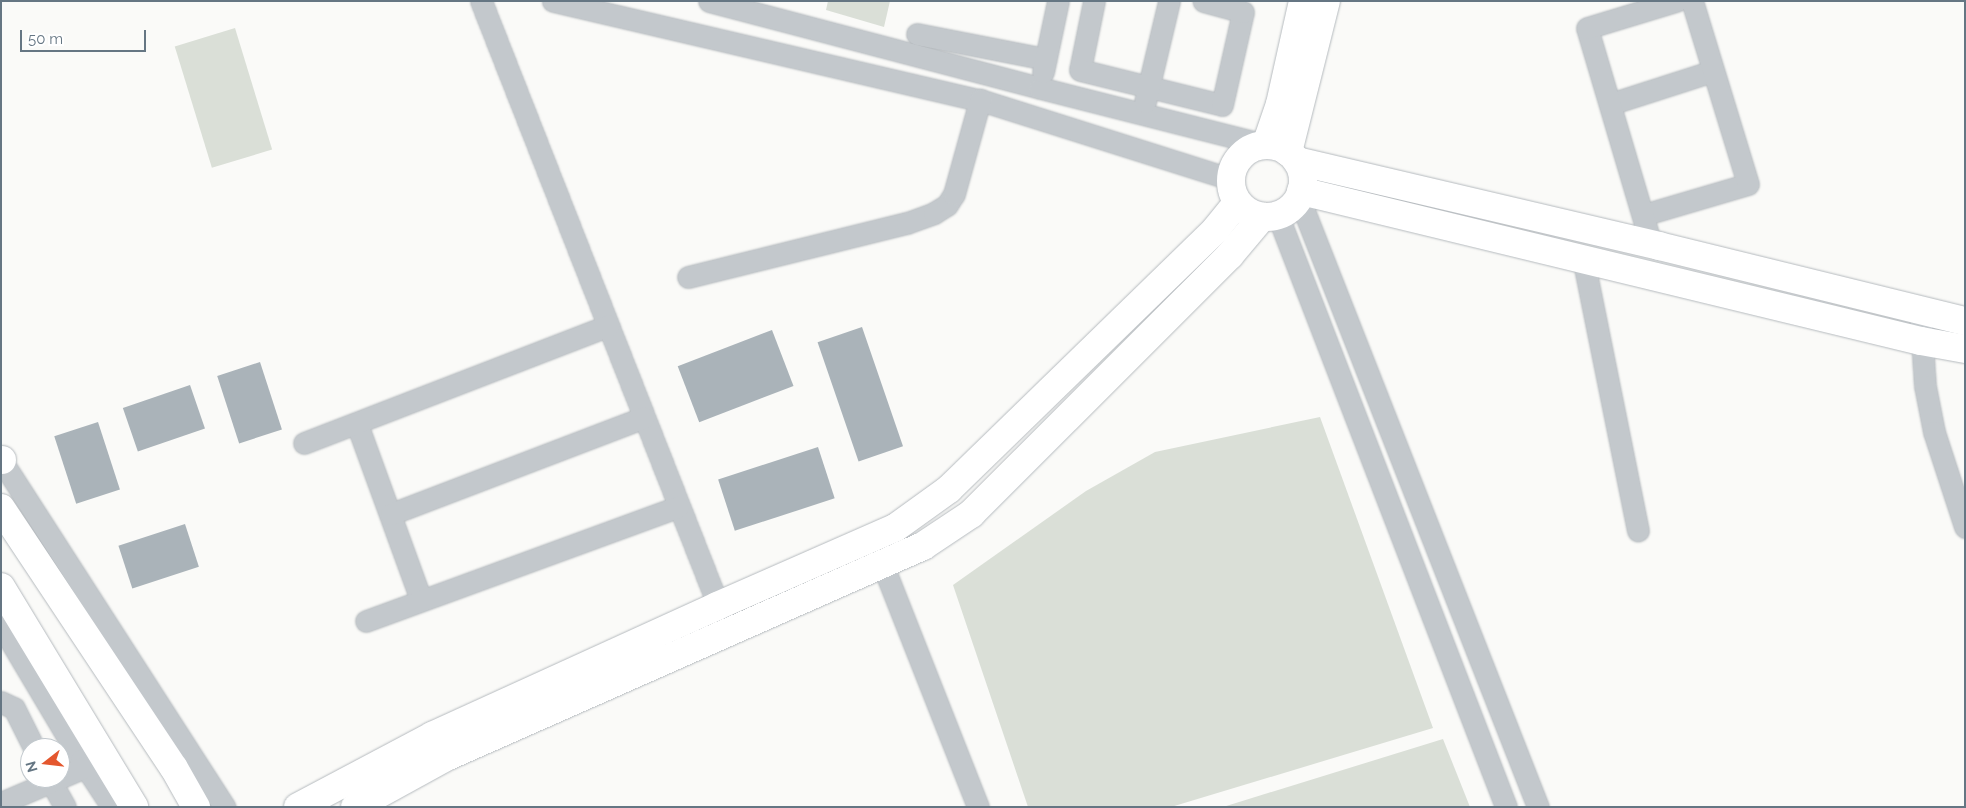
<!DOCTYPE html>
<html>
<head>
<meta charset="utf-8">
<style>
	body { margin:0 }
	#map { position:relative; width:1966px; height:808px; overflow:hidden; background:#fafaf8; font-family:Raleway,sans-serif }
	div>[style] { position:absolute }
	.green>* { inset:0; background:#dadfd7; transform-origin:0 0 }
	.building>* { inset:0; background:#aab3b9; transform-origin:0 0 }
	.roads { filter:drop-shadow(0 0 1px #b5babe) drop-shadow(0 0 1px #b5babe) }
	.minor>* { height:21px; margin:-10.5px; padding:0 10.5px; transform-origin:10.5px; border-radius:10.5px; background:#c3c8cc }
	.major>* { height:28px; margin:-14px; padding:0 14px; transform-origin:14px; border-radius:14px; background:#fff }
	.major>.ring { margin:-14px; padding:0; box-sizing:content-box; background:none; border:28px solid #fff; border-radius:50% }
	span { translate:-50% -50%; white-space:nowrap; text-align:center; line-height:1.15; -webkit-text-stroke:5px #fff; paint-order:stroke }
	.frame { position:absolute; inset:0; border:2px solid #657683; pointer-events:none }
	.north { position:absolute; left:20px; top:738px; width:50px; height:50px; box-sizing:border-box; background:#fff; border:1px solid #c1c8cd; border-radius:50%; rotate:254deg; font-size:14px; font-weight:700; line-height:20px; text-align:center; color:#657683 }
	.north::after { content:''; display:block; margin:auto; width:18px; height:22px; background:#e4572e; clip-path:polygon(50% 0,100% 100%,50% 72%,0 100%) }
	.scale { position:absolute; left:20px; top:30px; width:126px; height:22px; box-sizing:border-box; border:2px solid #657683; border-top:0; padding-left:6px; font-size:15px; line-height:18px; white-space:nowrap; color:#657683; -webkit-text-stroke:4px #fff; paint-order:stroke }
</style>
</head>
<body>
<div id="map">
	<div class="green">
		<i style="clip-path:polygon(828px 1px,890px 1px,884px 27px,826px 10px)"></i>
		<i style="left:235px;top:28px;width:127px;height:63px;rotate:73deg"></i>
		<i style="clip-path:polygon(1320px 417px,1433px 728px,1171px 807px,1028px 807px,953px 585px,1086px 491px,1155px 452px)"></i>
		<i style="clip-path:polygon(1443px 739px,1470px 807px,1223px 807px)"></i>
	</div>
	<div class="building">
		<i style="left:862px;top:327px;width:126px;height:47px;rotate:71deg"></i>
		<i style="left:772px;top:330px;width:60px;height:101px;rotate:69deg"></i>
		<i style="left:260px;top:362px;width:71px;height:45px;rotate:72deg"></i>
		<i style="left:190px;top:385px;width:46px;height:71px;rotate:71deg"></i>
		<i style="left:98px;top:422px;width:71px;height:46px;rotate:72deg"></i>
		<i style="left:818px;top:447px;width:54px;height:105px;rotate:72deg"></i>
		<i style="left:185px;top:524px;width:45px;height:70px;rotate:72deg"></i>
	</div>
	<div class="roads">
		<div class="minor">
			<i style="left:481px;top:1px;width:665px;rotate:68.57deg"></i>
			<i style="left:553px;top:1px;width:438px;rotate:13.1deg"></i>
			<i style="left:980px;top:100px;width:262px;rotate:17.5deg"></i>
			<i style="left:709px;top:1px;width:342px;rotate:14.7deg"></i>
			<i style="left:1040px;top:88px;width:233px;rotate:14.2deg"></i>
			<i style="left:1094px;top:1px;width:70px;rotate:101.5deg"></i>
			<i style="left:1080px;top:70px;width:146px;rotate:13.8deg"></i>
			<i style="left:1222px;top:105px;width:95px;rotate:-77.3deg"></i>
			<i style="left:1243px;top:12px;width:41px;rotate:-164.6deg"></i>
			<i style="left:917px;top:34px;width:131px;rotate:11deg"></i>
			<i style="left:1043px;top:72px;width:73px;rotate:-78.1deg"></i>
			<i style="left:1145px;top:102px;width:104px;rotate:-76.6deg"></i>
			<i style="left:1610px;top:104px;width:108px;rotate:-17.8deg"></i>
			<i style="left:1299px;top:198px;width:654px;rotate:68.57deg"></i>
			<i style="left:1643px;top:215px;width:109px;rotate:-16.4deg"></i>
			<i style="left:1748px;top:184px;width:191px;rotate:-107deg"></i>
			<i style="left:1278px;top:216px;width:633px;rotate:68.9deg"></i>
			<i style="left:1651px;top:244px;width:225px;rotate:-106.5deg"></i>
			<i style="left:1587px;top:28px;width:93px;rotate:-16.9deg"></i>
			<i style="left:1583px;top:258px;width:278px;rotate:78.6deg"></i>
			<i style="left:688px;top:277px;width:226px;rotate:-13.9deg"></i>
			<i style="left:907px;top:223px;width:29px;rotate:-20deg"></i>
			<i style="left:934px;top:213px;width:15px;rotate:-32deg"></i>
			<i style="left:947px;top:205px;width:13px;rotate:-58deg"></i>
			<i style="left:954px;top:194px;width:98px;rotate:-74.5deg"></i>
			<i style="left:1920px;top:311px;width:75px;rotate:86.2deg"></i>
			<i style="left:1925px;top:386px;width:47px;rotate:78.9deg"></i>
			<i style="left:1934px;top:432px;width:100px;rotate:71.9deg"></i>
			<i style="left:357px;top:424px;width:187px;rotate:70deg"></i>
			<i style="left:304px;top:443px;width:326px;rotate:-21.1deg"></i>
			<i style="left:1px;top:460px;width:413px;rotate:57.2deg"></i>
			<i style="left:391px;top:514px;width:270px;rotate:-20.9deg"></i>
			<i style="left:882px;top:563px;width:262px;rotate:68.5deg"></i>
			<i style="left:366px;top:621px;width:332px;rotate:-20.1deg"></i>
			<i style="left:1px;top:625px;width:157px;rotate:59.3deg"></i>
			<i style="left:81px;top:760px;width:56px;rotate:56.6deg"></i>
			<i style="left:1px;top:702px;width:14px;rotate:25deg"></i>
			<i style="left:14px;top:708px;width:45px;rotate:63.4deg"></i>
			<i style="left:49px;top:778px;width:33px;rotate:61deg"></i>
			<i style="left:1px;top:803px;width:91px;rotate:-23.2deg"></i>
		</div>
		<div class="major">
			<i class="ring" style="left:1231px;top:145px;width:44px;height:44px"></i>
			<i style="left:1266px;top:145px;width:43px;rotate:-71.1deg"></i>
			<i style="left:1280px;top:104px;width:106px;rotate:-77.4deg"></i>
			<i style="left:1288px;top:152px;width:156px;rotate:-75.9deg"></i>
			<i style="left:1297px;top:161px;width:372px;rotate:13.2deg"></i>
			<i style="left:1659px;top:246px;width:315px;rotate:13.8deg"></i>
			<i style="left:1301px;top:191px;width:638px;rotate:13.6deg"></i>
			<i style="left:1921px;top:341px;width:45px;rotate:10.3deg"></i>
			<i style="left:1px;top:460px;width:1px"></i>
			<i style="left:1px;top:508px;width:312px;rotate:56.4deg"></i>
			<i style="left:174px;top:768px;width:45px;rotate:60.6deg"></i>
			<i style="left:1px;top:587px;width:257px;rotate:58.8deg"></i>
			<i style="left:298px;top:807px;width:152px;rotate:-27.9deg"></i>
			<i style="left:432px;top:736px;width:313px;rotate:-24.5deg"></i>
			<i style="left:717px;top:606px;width:194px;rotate:-23.7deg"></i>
			<i style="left:895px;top:528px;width:67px;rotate:-35.8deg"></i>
			<i style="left:949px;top:489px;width:373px;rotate:-44.2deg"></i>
			<i style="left:1216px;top:229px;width:33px;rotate:-51deg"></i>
			<i style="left:355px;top:807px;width:104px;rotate:-28.8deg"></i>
			<i style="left:446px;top:757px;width:522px;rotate:-23.86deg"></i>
			<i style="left:923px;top:546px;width:58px;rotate:-33.7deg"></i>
			<i style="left:971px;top:514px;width:366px;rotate:-45deg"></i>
			<i style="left:1230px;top:255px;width:50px;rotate:-49.9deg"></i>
		</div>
	</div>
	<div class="frame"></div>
	<div class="north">N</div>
	<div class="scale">50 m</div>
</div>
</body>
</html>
